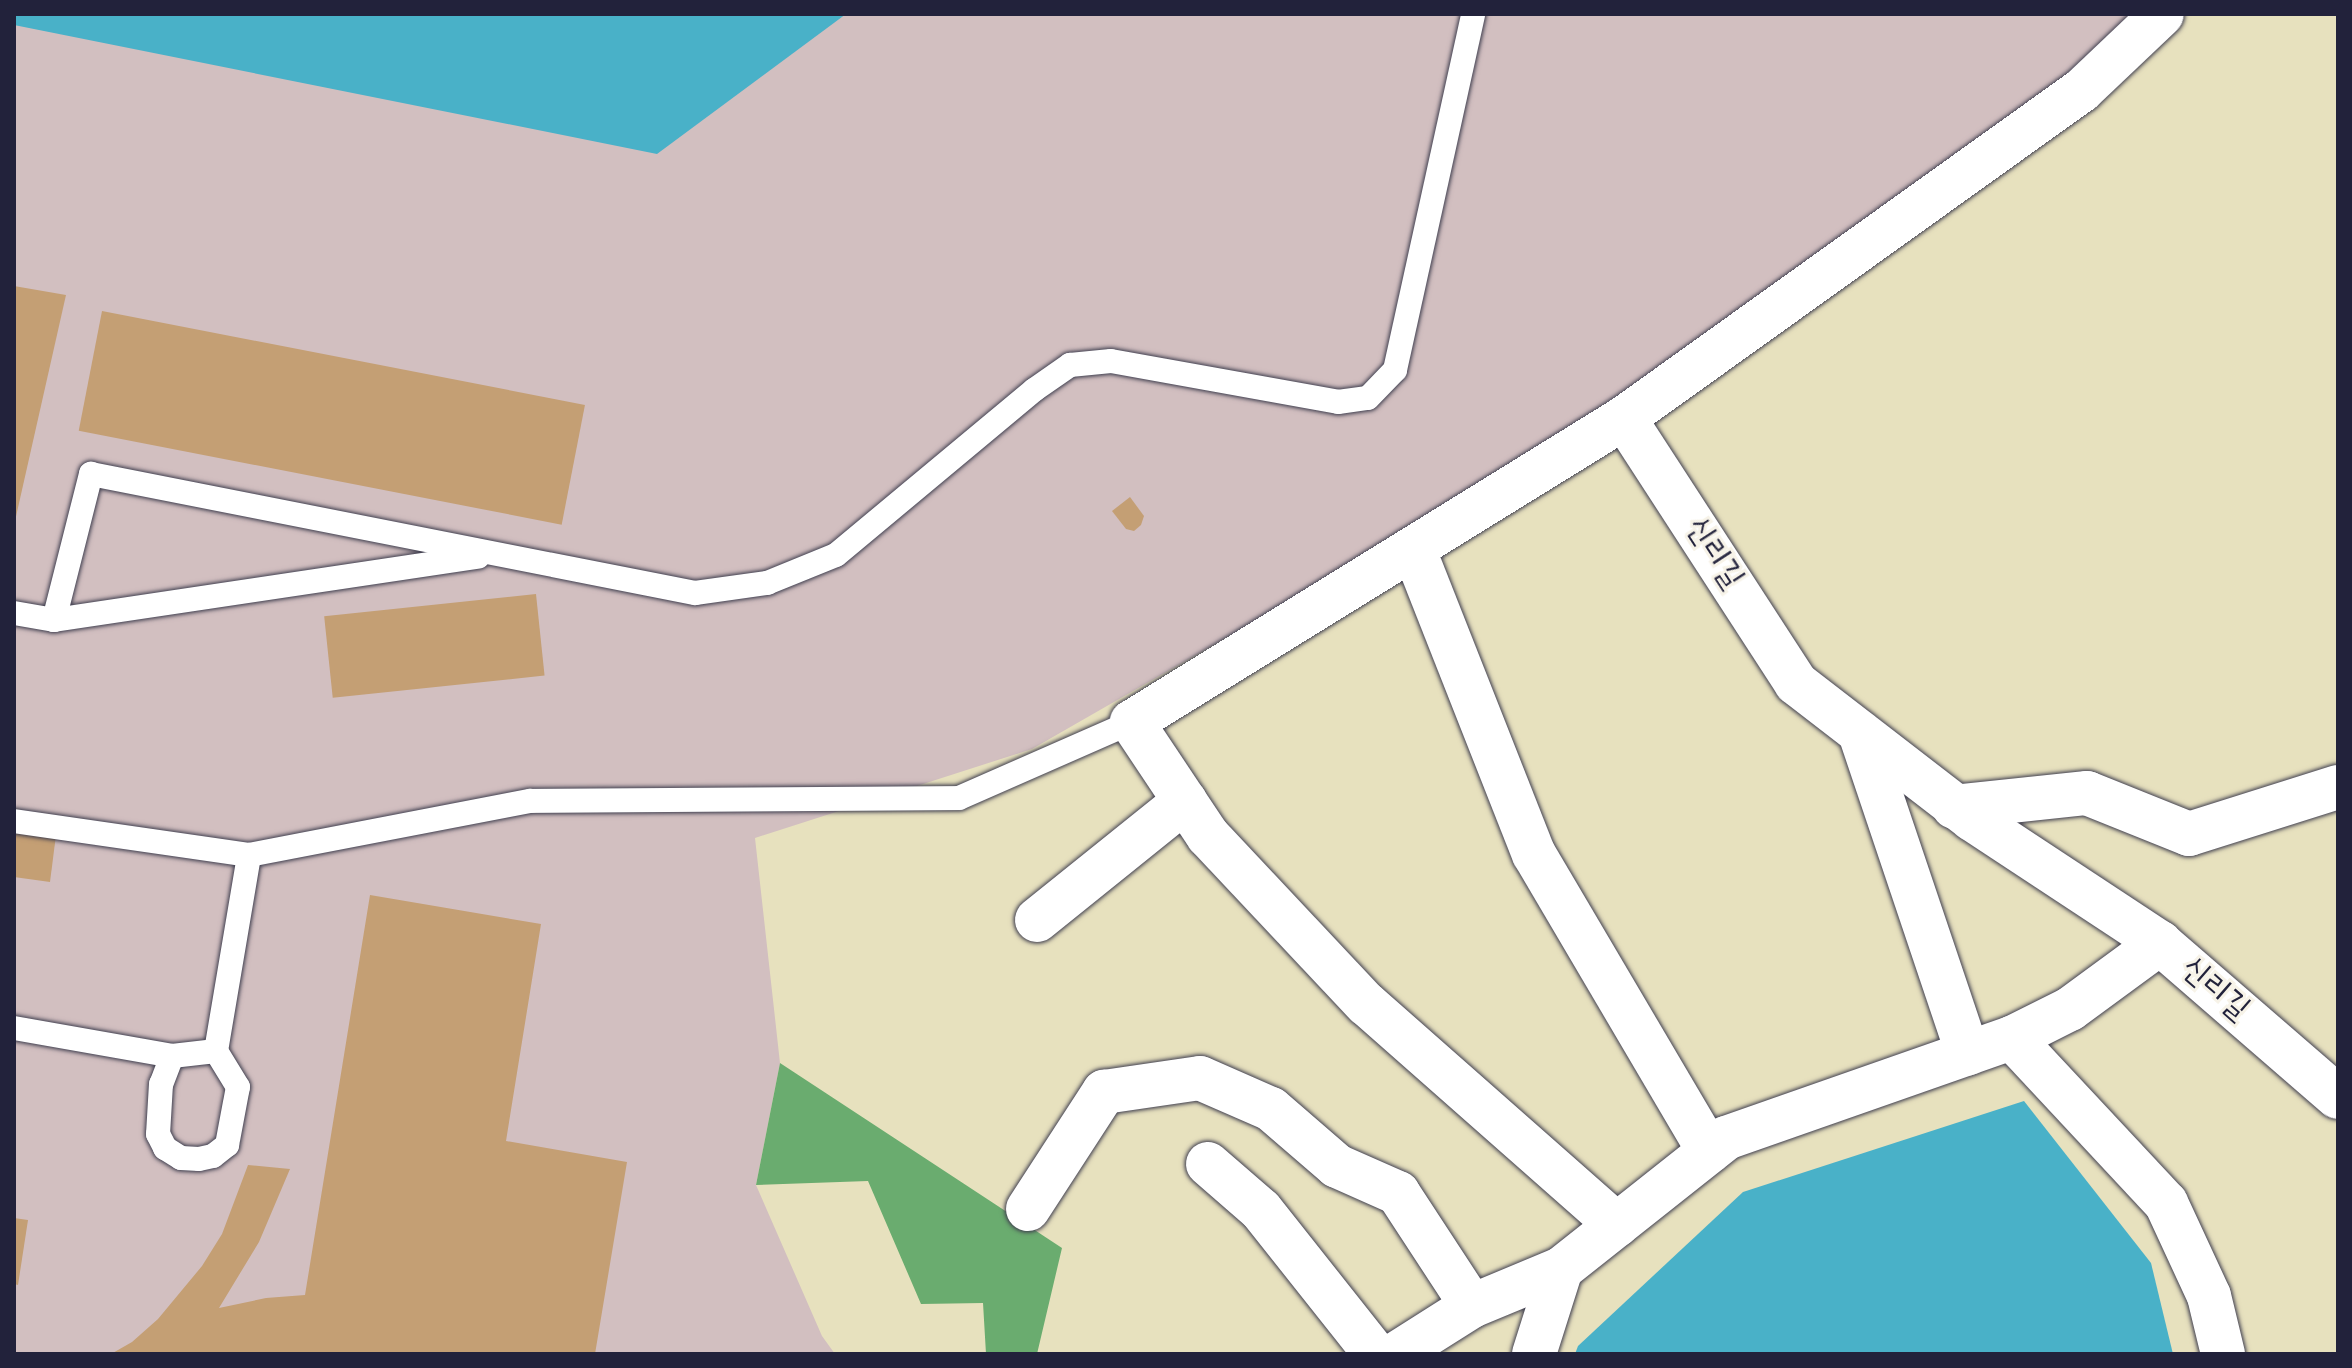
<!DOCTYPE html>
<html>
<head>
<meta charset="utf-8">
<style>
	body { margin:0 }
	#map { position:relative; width:2352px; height:1368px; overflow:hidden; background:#e7e1be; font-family:"Indie Flower","Poor Story",sans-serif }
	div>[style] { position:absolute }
	.industrial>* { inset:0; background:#d2bfc0 }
	.forest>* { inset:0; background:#6aac6f }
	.water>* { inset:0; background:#49b1c8 }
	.building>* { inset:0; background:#c49f74; transform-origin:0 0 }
	.roads { filter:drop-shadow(0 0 2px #403f4f) drop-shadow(0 0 2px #403f4f) }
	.lane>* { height:24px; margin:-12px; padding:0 12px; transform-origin:12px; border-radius:12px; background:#fff }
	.street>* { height:44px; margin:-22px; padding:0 22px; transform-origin:22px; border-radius:22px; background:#fff }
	span { translate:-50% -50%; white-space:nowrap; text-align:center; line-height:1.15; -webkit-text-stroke:6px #f7f3e8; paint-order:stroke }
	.street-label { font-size:32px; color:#22223b }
	.frame { position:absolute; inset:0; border:16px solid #22223b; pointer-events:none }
</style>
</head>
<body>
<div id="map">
	<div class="industrial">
		<i style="clip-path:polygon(14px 14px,2157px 14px,1932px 202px,1398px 539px,1032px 749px,755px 838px,780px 1063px,756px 1185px,822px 1336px,835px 1354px,14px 1354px)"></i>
	</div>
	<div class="forest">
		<i style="clip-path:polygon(780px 1063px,1062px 1248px,1037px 1354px,986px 1354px,983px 1303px,921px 1304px,868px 1181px,756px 1185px)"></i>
	</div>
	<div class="water">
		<i style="clip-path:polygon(14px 14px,846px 14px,657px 154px,14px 25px)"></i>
		<i style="clip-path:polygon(2024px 1101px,2151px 1263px,2173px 1354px,1575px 1354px,1578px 1346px,1743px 1192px)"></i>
	</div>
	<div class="building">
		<i style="clip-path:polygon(14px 286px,66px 295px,15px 521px,14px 521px)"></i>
		<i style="left:102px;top:311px;width:492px;height:122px;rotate:11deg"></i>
		<i style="clip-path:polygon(1130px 497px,1144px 516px,1141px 525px,1134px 531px,1126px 529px,1112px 511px)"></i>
		<i style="left:536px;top:594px;width:82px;height:213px;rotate:84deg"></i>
		<i style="clip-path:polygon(14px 829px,56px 835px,50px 882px,14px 877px)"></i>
		<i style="clip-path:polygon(370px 895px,541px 924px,506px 1141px,627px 1162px,595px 1354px,111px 1354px,132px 1342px,158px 1319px,202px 1266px,222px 1234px,248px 1165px,290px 1169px,259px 1242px,219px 1308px,266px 1298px,305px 1295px)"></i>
		<i style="clip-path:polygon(14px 1218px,28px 1220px,18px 1285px,14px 1284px)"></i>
	</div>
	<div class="roads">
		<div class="lane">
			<i style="left:14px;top:613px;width:41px;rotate:9.9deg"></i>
			<i style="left:54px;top:620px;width:151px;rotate:-75.8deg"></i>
			<i style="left:91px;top:474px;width:616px;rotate:11.15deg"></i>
			<i style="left:695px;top:593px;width:73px;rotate:-7.9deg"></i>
			<i style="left:767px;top:583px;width:74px;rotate:-22.1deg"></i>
			<i style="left:836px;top:555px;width:258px;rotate:-39.8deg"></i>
			<i style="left:1034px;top:390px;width:44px;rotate:-34.8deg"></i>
			<i style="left:1070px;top:365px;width:41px;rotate:-5.6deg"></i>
			<i style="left:1111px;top:361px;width:231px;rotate:10.2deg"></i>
			<i style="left:1338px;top:402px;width:30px;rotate:-8deg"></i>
			<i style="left:1368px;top:398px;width:39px;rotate:-46deg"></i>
			<i style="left:1395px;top:370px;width:364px;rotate:-77.6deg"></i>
			<i style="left:54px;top:620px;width:429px;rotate:-8.5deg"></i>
			<i style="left:14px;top:821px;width:237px;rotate:8.2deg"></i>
			<i style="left:14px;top:1028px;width:160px;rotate:10deg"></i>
			<i style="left:172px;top:1056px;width:44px;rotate:-6.5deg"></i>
			<i style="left:216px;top:1051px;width:199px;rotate:-80.4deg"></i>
			<i style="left:249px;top:855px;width:286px;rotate:-10.9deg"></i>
			<i style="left:530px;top:801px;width:429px;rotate:-0.4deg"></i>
			<i style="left:959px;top:798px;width:189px;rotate:-23.7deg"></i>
			<i style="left:172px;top:1056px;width:30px;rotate:111deg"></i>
			<i style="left:161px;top:1084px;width:50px;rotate:93.4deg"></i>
			<i style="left:158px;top:1134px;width:16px;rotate:63deg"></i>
			<i style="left:165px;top:1148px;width:19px;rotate:32deg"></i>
			<i style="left:181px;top:1158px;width:18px;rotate:3deg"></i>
			<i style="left:199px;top:1159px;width:14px;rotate:-12deg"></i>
			<i style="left:213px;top:1156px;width:18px;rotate:-38deg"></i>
			<i style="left:227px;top:1145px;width:59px;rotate:-79.3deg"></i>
			<i style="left:238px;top:1087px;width:42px;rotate:-121.4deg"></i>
		</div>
		<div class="street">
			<i style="left:1624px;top:418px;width:316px;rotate:57deg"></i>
			<i style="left:1796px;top:683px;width:222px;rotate:37.7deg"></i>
			<i style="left:1972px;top:819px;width:225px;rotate:33.4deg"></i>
			<i style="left:2160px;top:943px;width:235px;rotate:40.9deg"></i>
			<i style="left:1414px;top:550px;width:327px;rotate:68.5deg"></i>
			<i style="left:1534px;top:854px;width:345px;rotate:59.5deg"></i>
			<i style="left:1860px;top:733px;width:338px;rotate:71.4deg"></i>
			<i style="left:1954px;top:807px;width:134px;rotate:-6deg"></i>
			<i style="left:2087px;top:793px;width:110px;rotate:21.9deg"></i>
			<i style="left:2189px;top:834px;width:156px;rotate:-17.5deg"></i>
			<i style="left:1037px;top:920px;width:190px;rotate:-38.8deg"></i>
			<i style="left:2012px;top:1038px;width:65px;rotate:-26.6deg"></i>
			<i style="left:2070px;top:1009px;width:112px;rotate:-36.3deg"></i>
			<i style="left:1208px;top:1164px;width:70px;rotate:41deg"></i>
			<i style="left:1261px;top:1210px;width:184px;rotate:51.6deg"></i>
			<i style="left:1028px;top:1209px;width:140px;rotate:-57deg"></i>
			<i style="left:1104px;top:1092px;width:97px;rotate:-8.3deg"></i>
			<i style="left:1200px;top:1078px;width:77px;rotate:23.6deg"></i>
			<i style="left:1271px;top:1109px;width:87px;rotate:40.8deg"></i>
			<i style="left:1337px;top:1166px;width:67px;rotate:23.9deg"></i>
			<i style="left:1398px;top:1193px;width:135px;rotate:56.8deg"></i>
			<i style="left:1617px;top:1225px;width:334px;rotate:-138.6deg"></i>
			<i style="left:1366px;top:1004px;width:231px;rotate:-133.2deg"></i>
			<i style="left:1208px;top:836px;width:137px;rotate:-123.7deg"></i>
			<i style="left:1132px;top:722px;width:578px;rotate:-31.71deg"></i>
			<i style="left:1624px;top:418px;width:563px;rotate:-35.61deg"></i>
			<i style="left:2082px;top:90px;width:110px;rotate:-43.5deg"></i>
			<i style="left:1396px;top:1354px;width:90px;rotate:-32.3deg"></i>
			<i style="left:1472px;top:1306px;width:96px;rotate:-22.6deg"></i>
			<i style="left:1534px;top:1354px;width:89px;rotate:-72.4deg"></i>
			<i style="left:1561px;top:1269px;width:211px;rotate:-38.4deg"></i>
			<i style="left:1726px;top:1138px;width:303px;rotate:-19.3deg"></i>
			<i style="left:2012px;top:1038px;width:226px;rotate:47deg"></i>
			<i style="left:2166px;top:1203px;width:102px;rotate:65.2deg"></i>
			<i style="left:2209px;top:1296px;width:60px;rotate:76.4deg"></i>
		</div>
	</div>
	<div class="street-label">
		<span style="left:1713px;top:554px;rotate:57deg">신리길</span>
		<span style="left:2214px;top:990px;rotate:41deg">신리길</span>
	</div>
	<div class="frame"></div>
</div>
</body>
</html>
